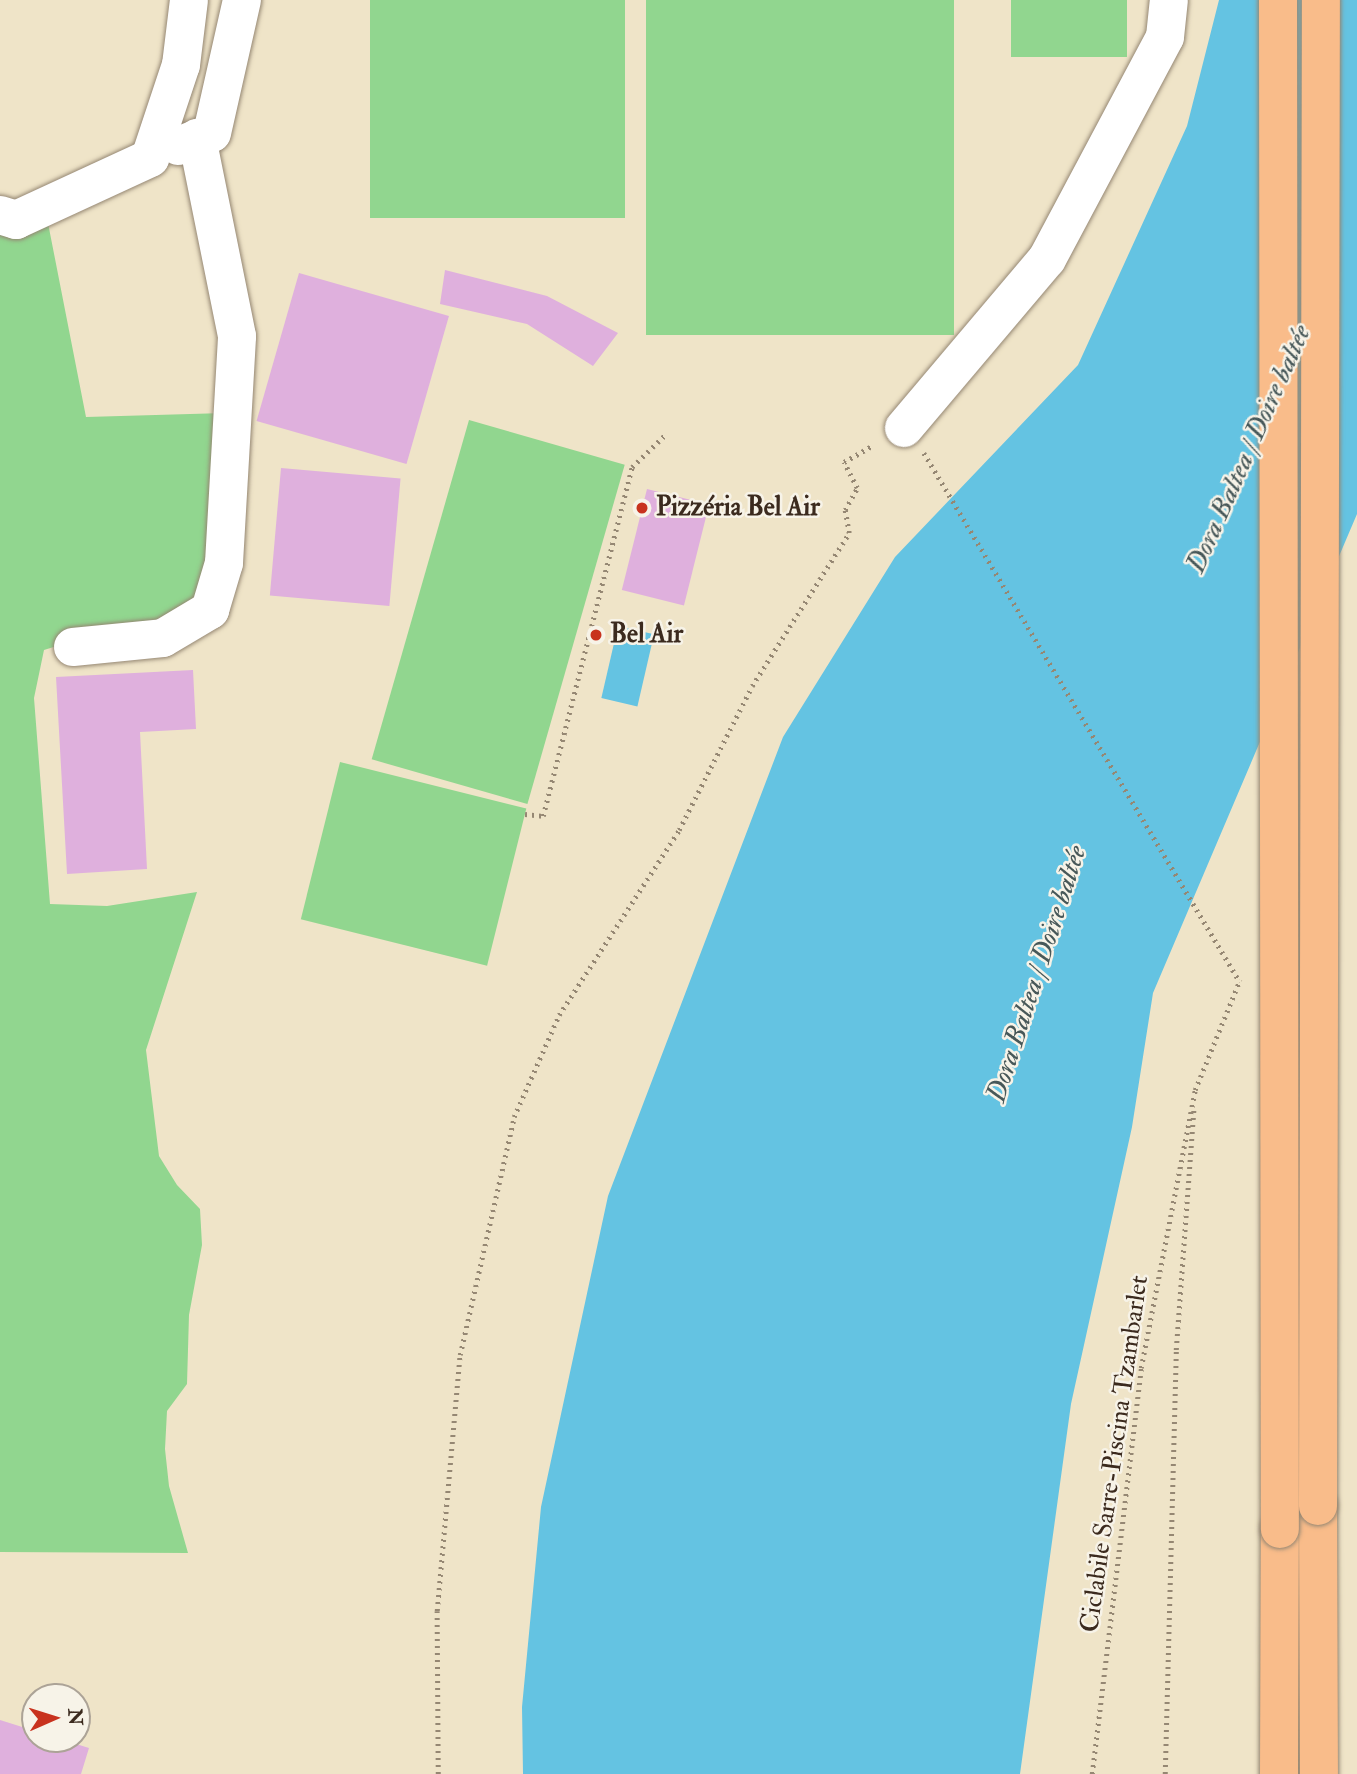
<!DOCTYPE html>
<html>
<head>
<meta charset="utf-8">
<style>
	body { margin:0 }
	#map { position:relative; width:1357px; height:1774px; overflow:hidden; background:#efe4c8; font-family:"IM FELL Double Pica",serif }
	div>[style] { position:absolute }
	.green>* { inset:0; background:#91d68f; transform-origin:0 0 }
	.water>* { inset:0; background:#64c3e2; transform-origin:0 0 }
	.building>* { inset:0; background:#dfb0dd; transform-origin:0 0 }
	.path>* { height:4.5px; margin-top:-2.25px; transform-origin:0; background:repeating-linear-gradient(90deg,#958773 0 2px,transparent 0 7px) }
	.roads { filter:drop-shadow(0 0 2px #958773) drop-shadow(0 0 2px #958773) }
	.minor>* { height:38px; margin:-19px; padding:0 19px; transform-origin:19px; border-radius:19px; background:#fff }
	.highway>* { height:38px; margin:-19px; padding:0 19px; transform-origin:19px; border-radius:19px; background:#f9bc8a }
	.bridges { filter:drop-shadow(0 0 2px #958773) drop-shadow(0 0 2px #958773) }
	.highway-bridge>* { height:38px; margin:-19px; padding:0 19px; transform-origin:19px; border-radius:19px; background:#f9bc8a }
	.dots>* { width:19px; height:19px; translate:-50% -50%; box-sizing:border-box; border:4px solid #f7f3e8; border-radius:50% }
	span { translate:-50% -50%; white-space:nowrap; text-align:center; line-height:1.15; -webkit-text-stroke:5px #f7f3e8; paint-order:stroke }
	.poi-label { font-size:26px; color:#3b2a1e; font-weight:700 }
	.left { translate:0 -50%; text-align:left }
	.street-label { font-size:26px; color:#3b2a1e }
	.water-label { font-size:28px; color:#475859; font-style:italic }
	.north { position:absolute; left:21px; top:1683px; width:70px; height:70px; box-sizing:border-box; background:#f7f3e8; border:2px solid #aca397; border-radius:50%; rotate:87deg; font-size:19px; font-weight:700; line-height:28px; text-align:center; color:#3b2a1e }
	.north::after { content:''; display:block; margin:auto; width:24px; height:32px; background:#c8321e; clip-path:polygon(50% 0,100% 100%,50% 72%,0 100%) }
</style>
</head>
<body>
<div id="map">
	<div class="green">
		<i style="left:370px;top:0;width:255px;height:218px"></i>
		<i style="left:646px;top:0;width:308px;height:335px"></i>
		<i style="left:1011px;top:0;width:116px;height:57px"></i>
		<i style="clip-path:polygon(48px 223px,86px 417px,225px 413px,223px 520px,186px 624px,76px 640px,44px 650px,34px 698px,50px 904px,107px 906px,197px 892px,146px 1050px,159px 1156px,177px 1185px,200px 1209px,202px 1245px,189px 1315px,187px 1384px,167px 1411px,165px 1449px,169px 1486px,188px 1553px,0 1552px,0 230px)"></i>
		<i style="left:469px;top:420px;width:162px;height:353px;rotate:16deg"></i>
		<i style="left:340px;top:762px;width:192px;height:162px;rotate:14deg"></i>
	</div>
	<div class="water">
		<i style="clip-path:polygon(1219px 0,1357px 0,1357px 514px,1153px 993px,1132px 1127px,1071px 1404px,1020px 1774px,523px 1774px,522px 1707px,541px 1507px,608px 1196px,783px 737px,895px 557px,1078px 365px,1187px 126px)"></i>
		<i style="left:618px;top:626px;width:37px;height:74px;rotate:13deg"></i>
	</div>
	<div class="building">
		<i style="clip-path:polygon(445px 270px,547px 296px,618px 333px,593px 366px,527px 324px,440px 304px)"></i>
		<i style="left:299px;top:273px;width:156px;height:154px;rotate:16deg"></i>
		<i style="left:281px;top:468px;width:120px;height:128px;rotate:5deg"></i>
		<i style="left:647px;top:489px;width:64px;height:104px;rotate:14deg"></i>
		<i style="clip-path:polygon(193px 670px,196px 729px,140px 732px,147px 869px,67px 874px,56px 677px)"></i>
		<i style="clip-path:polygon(0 1720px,35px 1731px,35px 1739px,60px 1739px,89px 1748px,81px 1774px,0 1774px)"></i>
	</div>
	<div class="path">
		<i style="left:924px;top:453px;width:616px;rotate:59.15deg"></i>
		<i style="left:525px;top:814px;width:18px;rotate:6deg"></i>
		<i style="left:543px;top:816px;width:360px;rotate:-75.7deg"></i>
		<i style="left:632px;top:467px;width:46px;rotate:-44.1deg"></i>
		<i style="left:438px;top:1774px;width:163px;rotate:-90.4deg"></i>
		<i style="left:437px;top:1611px;width:257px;rotate:-84.9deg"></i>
		<i style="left:460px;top:1355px;width:244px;rotate:-77.2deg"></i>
		<i style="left:514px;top:1117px;width:111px;rotate:-66.2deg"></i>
		<i style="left:559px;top:1015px;width:221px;rotate:-57deg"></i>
		<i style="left:679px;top:830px;width:161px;rotate:-63.1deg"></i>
		<i style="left:752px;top:686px;width:181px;rotate:-57.6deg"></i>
		<i style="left:849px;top:533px;width:23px;rotate:-100deg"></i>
		<i style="left:845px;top:510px;width:25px;rotate:-61deg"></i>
		<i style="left:857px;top:488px;width:29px;rotate:-117deg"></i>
		<i style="left:844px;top:462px;width:34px;rotate:-30deg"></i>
		<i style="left:1092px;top:1774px;width:409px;rotate:-83.1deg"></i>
		<i style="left:1141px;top:1368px;width:283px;rotate:-79deg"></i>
		<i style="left:1195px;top:1090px;width:119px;rotate:-67.8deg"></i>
		<i style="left:1165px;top:1774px;width:424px;rotate:-88.5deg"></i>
		<i style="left:1176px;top:1350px;width:244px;rotate:-85.8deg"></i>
	</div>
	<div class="roads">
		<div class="minor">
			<i style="left:178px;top:146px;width:36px;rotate:-21deg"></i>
			<i style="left:212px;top:133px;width:136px;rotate:-77.3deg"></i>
			<i style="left:0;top:215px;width:17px;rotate:17deg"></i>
			<i style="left:16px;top:220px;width:148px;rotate:-24.8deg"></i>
			<i style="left:150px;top:158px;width:98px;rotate:-71.6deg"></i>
			<i style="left:181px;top:65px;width:65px;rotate:-83deg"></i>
			<i style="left:904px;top:428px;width:221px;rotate:-49.8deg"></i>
			<i style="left:1047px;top:259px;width:251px;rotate:-62deg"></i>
			<i style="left:1165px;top:37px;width:37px;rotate:-84deg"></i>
			<i style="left:73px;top:647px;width:90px;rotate:-5.7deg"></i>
			<i style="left:163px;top:638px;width:55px;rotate:-30.8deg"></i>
			<i style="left:210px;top:610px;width:49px;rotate:-73.4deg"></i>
			<i style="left:224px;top:563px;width:227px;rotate:-86.7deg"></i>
			<i style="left:237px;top:336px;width:202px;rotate:-101.4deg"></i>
		</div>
		<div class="highway">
			<i style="left:1318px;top:1506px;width:268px;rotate:89.8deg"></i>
			<i style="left:1279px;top:1774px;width:245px;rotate:-89.8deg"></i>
		</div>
	</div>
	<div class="bridges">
		<div class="highway-bridge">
			<i style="left:1278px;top:0;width:1529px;rotate:89.93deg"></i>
			<i style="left:1318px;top:1506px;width:1506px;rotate:-89.89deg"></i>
		</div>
	</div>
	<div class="dots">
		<i style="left:642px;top:508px;background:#c8321e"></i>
		<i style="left:596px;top:635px;background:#c8321e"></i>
	</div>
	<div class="poi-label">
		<span class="left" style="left:656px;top:508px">Pizzéria Bel Air</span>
		<span class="left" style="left:610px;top:635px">Bel Air</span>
	</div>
	<div class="street-label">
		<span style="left:1115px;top:1454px;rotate:-82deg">Ciclabile Sarre-Piscina Tzambarlet</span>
	</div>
	<div class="water-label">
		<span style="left:1249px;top:449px;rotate:-66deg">Dora Baltea / Doire baltée</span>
		<span style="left:1037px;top:974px;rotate:-72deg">Dora Baltea / Doire baltée</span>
	</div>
	<div class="north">N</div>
</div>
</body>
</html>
